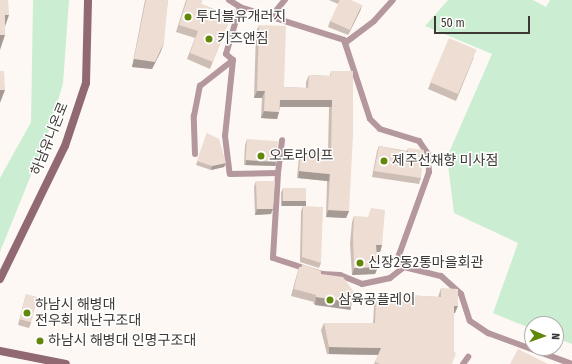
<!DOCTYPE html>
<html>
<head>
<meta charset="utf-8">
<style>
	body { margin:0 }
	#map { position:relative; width:572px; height:364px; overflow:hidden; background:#fef8f4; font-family:"Fira Sans Condensed","Noto Sans KR",sans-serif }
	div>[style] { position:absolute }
	.green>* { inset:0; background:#cbeed2 }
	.lane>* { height:6px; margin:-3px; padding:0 3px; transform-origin:3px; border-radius:3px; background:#b4989e }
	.secondary>* { height:8px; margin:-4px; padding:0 4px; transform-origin:4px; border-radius:4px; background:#916973 }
	.wall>* { inset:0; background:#ccbeb5 }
	.shaded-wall>* { inset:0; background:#a69b94; transform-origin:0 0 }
	.building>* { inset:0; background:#edddd3; transform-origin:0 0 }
	.dots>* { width:11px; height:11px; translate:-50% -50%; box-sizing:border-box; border:2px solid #fff; border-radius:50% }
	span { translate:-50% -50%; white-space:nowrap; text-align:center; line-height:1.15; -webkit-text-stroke:3px #fff; paint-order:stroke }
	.poi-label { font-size:14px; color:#3e3834 }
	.left { translate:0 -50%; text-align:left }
	.street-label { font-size:14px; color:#3e3834 }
	.north { position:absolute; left:524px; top:316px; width:40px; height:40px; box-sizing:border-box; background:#fff; border:1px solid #b2afae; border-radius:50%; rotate:92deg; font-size:11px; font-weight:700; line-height:16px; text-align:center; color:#3e3834 }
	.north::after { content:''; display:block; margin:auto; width:14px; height:18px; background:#638708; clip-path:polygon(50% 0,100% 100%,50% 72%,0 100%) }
	.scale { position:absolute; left:434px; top:16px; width:96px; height:18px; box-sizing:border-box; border:2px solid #3e3834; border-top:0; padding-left:5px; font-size:12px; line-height:14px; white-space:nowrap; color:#3e3834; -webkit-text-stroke:3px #fff; paint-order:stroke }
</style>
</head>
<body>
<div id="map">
	<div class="green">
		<i style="clip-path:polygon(33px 0,69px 0,63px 84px,48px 133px,0 252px,0 178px,31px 122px)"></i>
		<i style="clip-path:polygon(448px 0,533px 0,546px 7px,550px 0,572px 0,572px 344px,556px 338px,556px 324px,532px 324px,532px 329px,493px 313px,518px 243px,454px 213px,447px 157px,492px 54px,425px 26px)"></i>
	</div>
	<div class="lane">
		<i style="left:229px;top:0;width:13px;rotate:32deg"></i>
		<i style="left:240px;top:7px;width:109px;rotate:17.6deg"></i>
		<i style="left:344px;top:40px;width:83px;rotate:71.8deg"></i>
		<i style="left:370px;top:119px;width:14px;rotate:45deg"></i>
		<i style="left:380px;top:129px;width:41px;rotate:17.1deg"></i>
		<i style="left:419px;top:141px;width:16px;rotate:55deg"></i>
		<i style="left:428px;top:154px;width:18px;rotate:87deg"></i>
		<i style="left:429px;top:172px;width:88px;rotate:109.9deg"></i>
		<i style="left:399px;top:255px;width:13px;rotate:67deg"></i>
		<i style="left:404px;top:267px;width:38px;rotate:14deg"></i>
		<i style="left:441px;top:276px;width:27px;rotate:42deg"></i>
		<i style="left:461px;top:294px;width:28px;rotate:72deg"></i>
		<i style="left:470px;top:321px;width:22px;rotate:34deg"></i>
		<i style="left:488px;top:333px;width:90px;rotate:20.3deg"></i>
		<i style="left:240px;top:7px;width:49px;rotate:106.6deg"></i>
		<i style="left:226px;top:54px;width:9px;rotate:41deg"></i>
		<i style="left:233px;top:60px;width:76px;rotate:96deg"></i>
		<i style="left:225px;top:136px;width:38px;rotate:83deg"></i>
		<i style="left:230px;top:174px;width:48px;rotate:-1.2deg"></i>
		<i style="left:278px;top:173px;width:85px;rotate:93.4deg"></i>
		<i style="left:273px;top:258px;width:52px;rotate:18.1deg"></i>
		<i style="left:322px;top:274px;width:18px;rotate:3deg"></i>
		<i style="left:340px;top:275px;width:24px;rotate:22deg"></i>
		<i style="left:362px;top:284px;width:29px;rotate:-12deg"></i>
		<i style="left:390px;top:278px;width:18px;rotate:-38deg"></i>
		<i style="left:271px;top:17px;width:22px;rotate:-51deg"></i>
		<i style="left:345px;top:43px;width:36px;rotate:-37deg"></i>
		<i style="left:374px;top:21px;width:28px;rotate:-48deg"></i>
		<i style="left:195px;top:154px;width:38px;rotate:-92deg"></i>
		<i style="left:194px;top:116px;width:31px;rotate:-79deg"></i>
		<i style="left:200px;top:86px;width:42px;rotate:-38.2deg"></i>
		<i style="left:278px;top:173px;width:33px;rotate:-83deg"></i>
		<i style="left:463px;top:364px;width:9px;rotate:-54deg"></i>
	</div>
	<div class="secondary">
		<i style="left:0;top:279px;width:148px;rotate:-64deg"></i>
		<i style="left:65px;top:146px;width:66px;rotate:-71.6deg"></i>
		<i style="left:86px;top:83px;width:83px;rotate:-88.6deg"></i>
		<i style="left:0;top:351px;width:67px;rotate:11.1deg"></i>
	</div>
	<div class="wall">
		<i style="clip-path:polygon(145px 0,168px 0,161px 51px,152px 69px,132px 67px)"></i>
		<i style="clip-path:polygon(186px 0,202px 0,201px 4px,231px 16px,210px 69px,187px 59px,195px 38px,176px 32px)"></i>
		<i style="clip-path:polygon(329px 0,340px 0,338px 4px)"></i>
		<i style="clip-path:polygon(362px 5px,360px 11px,348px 35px,328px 27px,330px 21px)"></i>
		<i style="clip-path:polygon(259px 25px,284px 87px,306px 88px,306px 82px,309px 75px,330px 76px,331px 71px,349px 211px,346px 218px,326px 217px,327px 181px,297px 178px,299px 157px,301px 150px,328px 152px,329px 107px,280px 107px,279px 112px,277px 119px,261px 118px,262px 98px,254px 98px,256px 32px)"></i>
		<i style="clip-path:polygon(474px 57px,456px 101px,428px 89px,431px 82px)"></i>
		<i style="clip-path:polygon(207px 133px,226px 163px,224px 167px,211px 170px,196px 165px)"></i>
		<i style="clip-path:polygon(247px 139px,274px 166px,244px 165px,245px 145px)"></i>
		<i style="clip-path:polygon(379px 146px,407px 151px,408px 148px,421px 178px,419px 184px,372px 177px,377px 151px)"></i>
		<i style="clip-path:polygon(256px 181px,271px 214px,255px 215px,254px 187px)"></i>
		<i style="clip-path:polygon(283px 188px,306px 201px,304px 206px,321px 263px,319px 268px,300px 262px,301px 211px,303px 206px,281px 206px,281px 193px)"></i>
		<i style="clip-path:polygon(354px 216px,382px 245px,380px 252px,377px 252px,378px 267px,375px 274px,352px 275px,350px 244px,352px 222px)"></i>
		<i style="clip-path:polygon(302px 264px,321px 274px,350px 309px,313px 304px,314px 302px,291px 296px,297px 274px,299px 267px,301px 267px)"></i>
		<i style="clip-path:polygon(441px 288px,455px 313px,454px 313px,452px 364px,374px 364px,378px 355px,327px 354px,321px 330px,324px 323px,373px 323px,374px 307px,376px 300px,403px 301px,406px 295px,438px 297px)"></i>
		<i style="clip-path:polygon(26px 294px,31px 323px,29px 328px,18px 325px)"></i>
	</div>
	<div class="shaded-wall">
		<i style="clip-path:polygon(362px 5px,360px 11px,348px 35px,350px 30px)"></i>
		<i style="clip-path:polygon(5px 15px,9px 15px,3px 32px)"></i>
		<i style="clip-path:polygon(0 35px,5px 35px,0 50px)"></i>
		<i style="clip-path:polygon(164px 43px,161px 51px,152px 69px,132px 67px,134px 59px)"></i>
		<i style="clip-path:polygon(0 90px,5px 90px,0 103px)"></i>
		<i style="clip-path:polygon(257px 91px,265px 91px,262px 98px,254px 98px)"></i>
		<i style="left:280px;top:100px;width:52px;height:7px"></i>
		<i style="clip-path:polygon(264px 111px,279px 112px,277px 119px,261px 118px)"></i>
		<i style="left:246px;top:160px;width:30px;height:5px;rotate:2deg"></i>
		<i style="clip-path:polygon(226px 163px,224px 167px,211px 170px,212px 166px)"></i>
		<i style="left:299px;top:171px;width:31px;height:7px;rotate:6deg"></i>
		<i style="left:282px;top:201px;width:24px;height:5px"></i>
		<i style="clip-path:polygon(257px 209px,273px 209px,271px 214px,255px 215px)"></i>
		<i style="clip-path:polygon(328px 210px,349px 211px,346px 218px,326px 217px)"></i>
		<i style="clip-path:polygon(376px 245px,382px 245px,380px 252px,374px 252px)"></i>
		<i style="clip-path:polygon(378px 267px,375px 274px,352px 275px,354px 268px)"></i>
		<i style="left:316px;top:297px;width:36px;height:8px;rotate:8deg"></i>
		<i style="clip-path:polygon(454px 306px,458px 306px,455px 313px,452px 313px)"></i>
		<i style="left:329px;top:347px;width:52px;height:7px;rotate:1deg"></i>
	</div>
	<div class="building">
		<i style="clip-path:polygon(0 0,8px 0,9px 15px,5px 15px,5px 35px,0 35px)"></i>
		<i style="clip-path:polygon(146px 0,168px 0,164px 43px,155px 62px,134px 59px)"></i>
		<i style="clip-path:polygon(187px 0,202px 0,201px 4px,231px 16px,213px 62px,190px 53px,198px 31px,179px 25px)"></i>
		<i style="clip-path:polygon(340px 0,351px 0,362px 5px,350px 30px,330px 21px)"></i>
		<i style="clip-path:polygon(259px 25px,286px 26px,284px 87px,308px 88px,309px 75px,331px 76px,331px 71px,353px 71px,353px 135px,349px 211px,328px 210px,330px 174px,299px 171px,301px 150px,331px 153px,332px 100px,280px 100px,279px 112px,264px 111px,265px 91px,257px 91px)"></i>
		<i style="left:449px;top:38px;width:30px;height:48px;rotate:23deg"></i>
		<i style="clip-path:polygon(0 71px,4px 71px,5px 90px,0 90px)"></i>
		<i style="clip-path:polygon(207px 133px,219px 139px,226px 163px,212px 166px,197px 161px)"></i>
		<i style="left:247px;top:139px;width:31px;height:21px;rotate:4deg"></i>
		<i style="clip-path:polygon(379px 146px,408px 152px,408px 148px,424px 150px,421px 178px,374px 171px)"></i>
		<i style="clip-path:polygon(256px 181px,275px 181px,273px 209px,257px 209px)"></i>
		<i style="left:283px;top:188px;width:23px;height:13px"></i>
		<i style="clip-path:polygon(303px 206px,323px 207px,321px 263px,302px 257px)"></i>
		<i style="clip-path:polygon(371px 208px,385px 210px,382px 245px,376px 245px,378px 267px,354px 268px,353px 237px,354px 216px,368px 217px)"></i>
		<i style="clip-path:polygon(302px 264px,321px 271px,321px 274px,343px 277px,354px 292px,352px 302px,316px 297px,316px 295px,294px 289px,299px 267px,302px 267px)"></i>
		<i style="clip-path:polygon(441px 288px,458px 289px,458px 306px,454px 306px,454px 352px,456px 353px,452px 364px,380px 364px,375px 362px,381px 348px,329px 347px,324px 323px,375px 323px,376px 300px,405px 301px,406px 295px,441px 297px)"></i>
		<i style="left:26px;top:294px;width:12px;height:26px;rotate:14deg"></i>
		<i style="clip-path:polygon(518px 349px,548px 364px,510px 364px)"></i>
	</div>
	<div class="dots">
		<i style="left:188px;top:17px;background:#638708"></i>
		<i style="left:209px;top:39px;background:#638708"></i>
		<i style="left:261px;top:156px;background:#638708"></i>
		<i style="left:384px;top:161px;background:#638708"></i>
		<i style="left:360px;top:263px;background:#638708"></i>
		<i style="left:330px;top:300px;background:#638708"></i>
		<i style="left:27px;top:313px;background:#638708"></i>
		<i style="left:40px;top:341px;background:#638708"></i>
	</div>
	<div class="poi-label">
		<span class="left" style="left:196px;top:17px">투더블유개러지</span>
		<span class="left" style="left:217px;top:39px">키즈앤짐</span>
		<span class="left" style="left:269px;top:156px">오토라이프</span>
		<span class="left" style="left:392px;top:161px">제주선채향 미사점</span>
		<span class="left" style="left:368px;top:263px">신장2동2통마을회관</span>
		<span class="left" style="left:338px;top:300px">삼육공플레이</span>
		<span class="left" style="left:35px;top:313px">하남시 해병대<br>전우회 재난구조대</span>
		<span class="left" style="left:48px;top:341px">하남시 해병대 인명구조대</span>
	</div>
	<div class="street-label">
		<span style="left:50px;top:139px;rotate:-68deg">하남유니온로</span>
	</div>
	<div class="north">N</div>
	<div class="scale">50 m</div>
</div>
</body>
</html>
